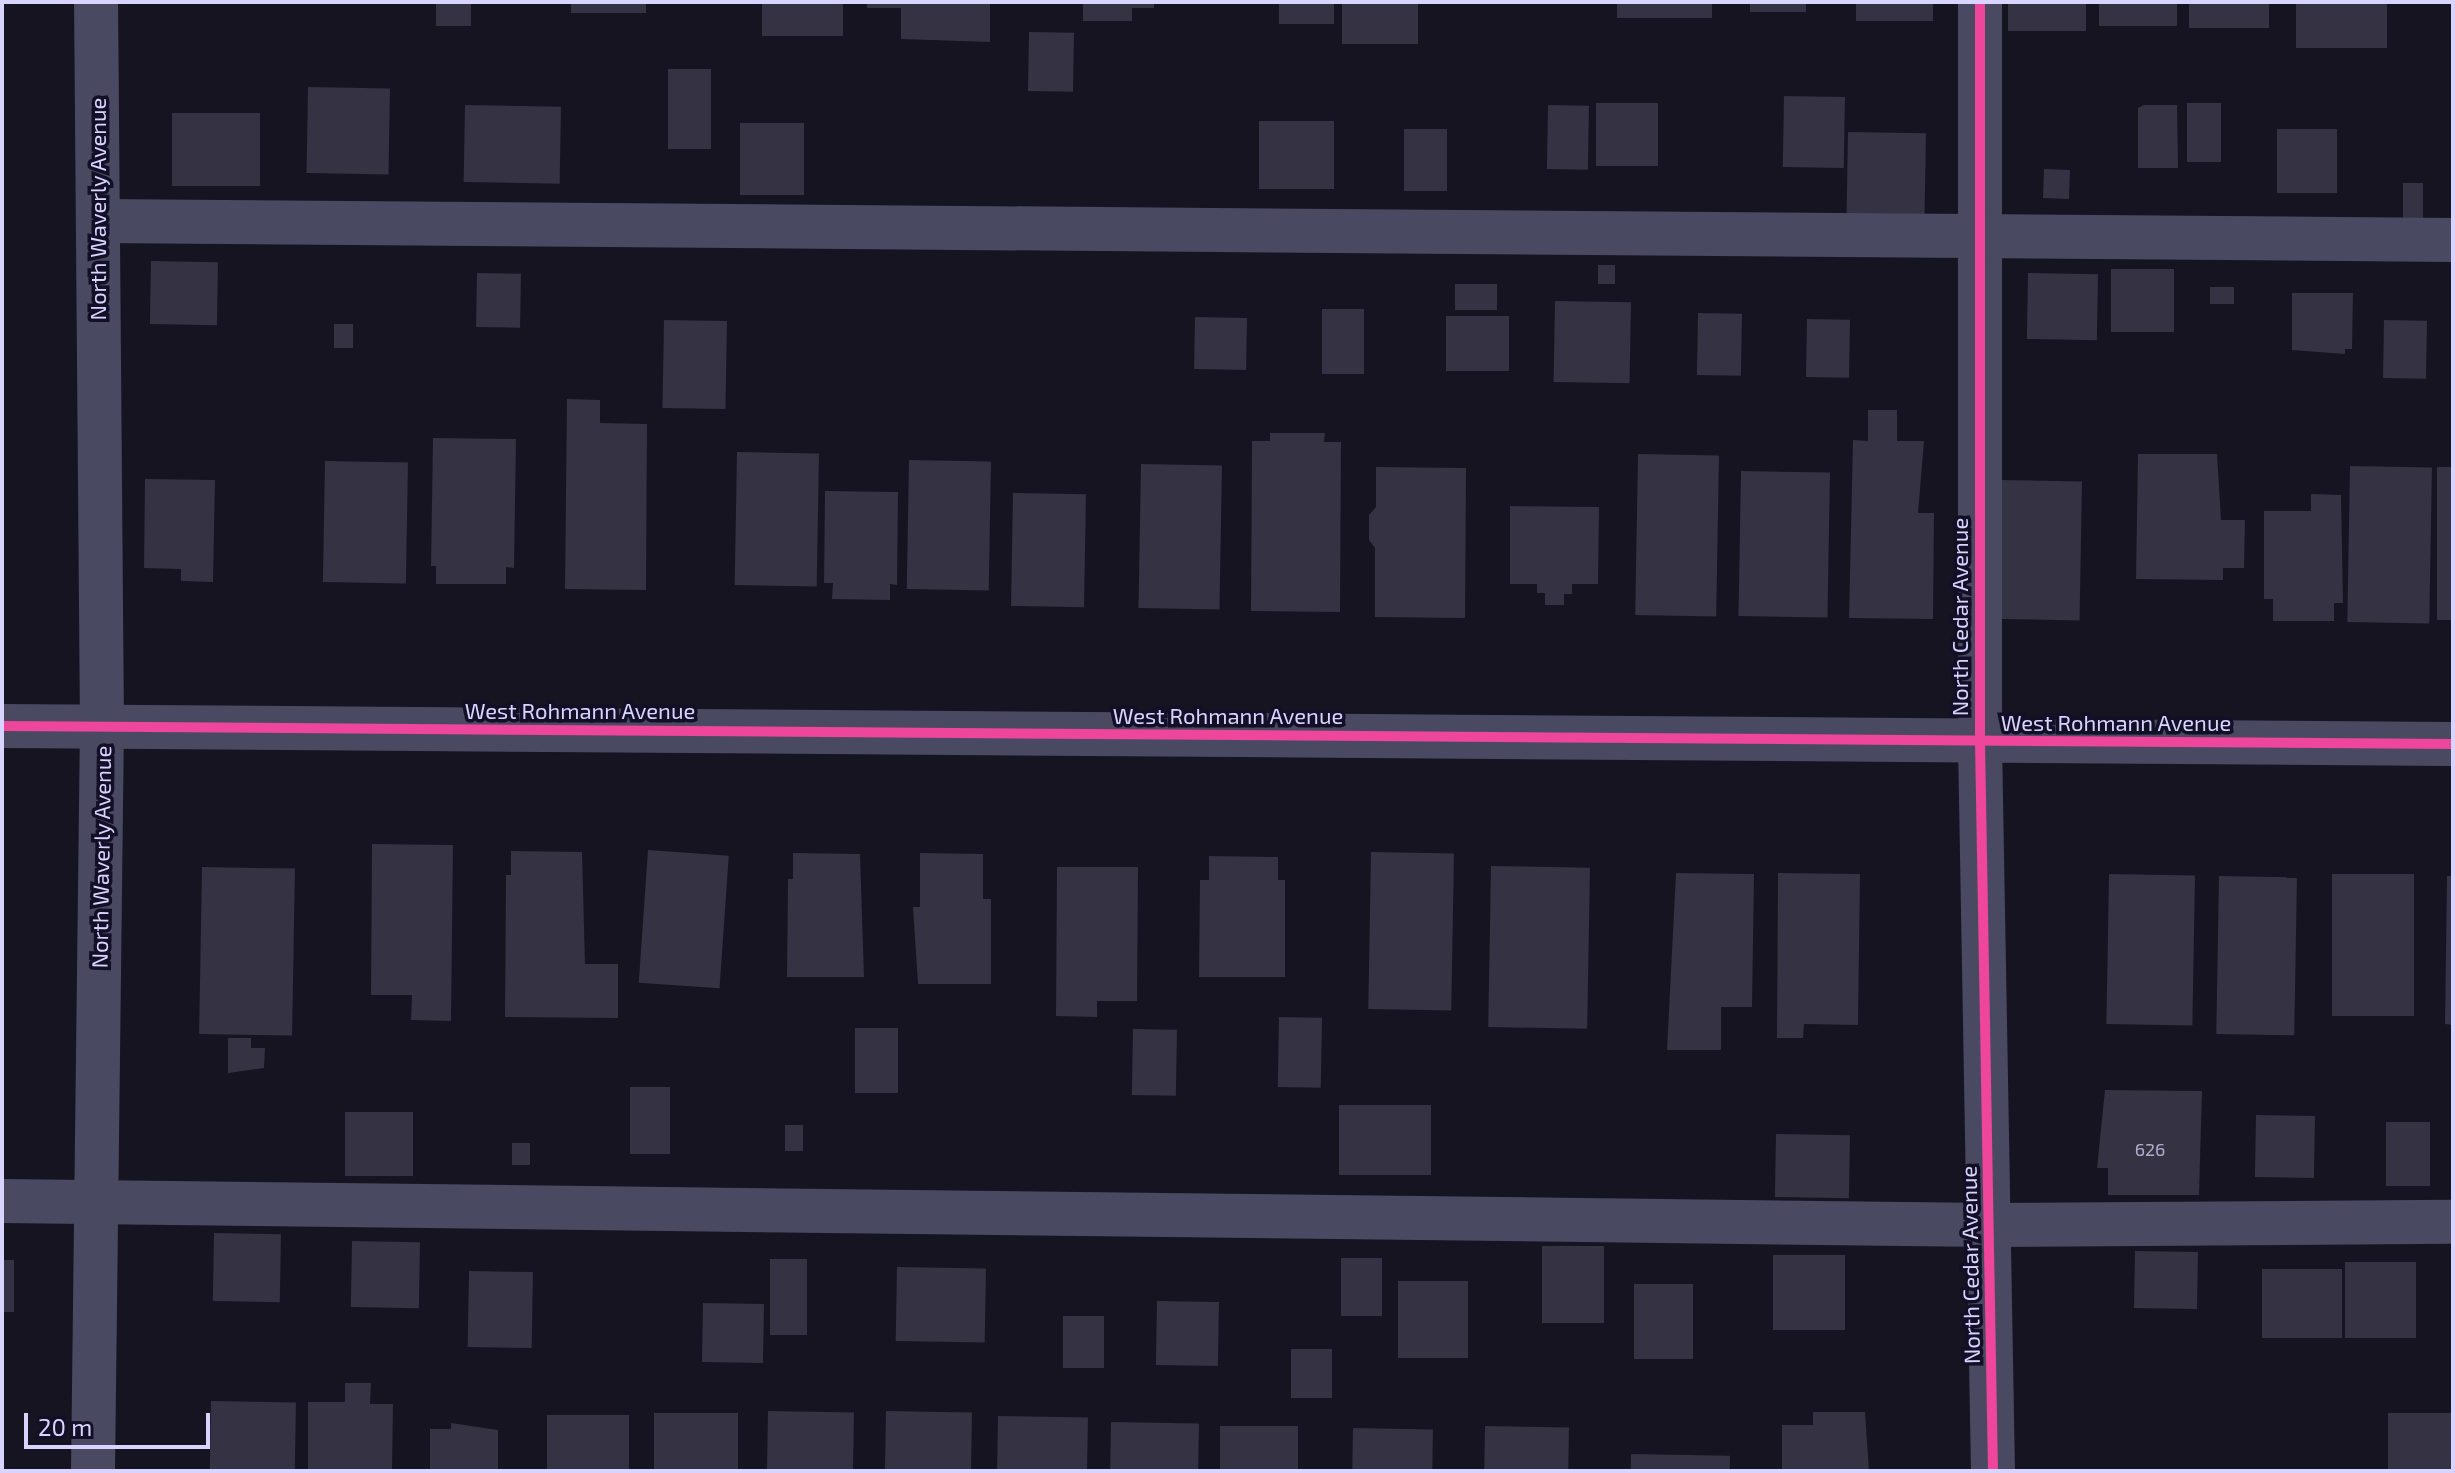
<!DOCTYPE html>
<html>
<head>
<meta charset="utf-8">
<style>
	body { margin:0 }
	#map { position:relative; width:2455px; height:1473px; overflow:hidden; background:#161421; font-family:"Exo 2",sans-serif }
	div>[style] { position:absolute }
	.building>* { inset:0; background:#343243; transform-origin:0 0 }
	.minor>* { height:44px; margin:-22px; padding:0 22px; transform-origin:22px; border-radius:22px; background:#4a4962 }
	.cycleway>* { height:10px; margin:-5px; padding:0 5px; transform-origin:5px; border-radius:5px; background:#ed469a }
	span { translate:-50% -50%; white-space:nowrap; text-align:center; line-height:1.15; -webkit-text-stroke:7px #130f26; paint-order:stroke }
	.number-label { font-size:18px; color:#b0acd0 }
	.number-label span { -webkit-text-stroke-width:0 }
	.street-label { font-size:22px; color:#d9d4ff }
	.frame { position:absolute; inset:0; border:4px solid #d9d4ff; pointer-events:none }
	.scale { position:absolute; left:24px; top:1413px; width:186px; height:36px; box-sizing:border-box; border:4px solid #d9d4ff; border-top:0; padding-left:10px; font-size:24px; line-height:28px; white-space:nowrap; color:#d9d4ff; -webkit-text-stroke:6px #130f26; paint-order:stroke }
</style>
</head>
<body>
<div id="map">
	<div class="building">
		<i style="left:436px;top:2px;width:35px;height:24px"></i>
		<i style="left:571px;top:2px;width:75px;height:11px"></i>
		<i style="left:762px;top:2px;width:81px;height:34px"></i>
		<i style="clip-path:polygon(867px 2px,990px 2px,990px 42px,901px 39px,901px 8px,867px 8px)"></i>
		<i style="clip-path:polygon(1083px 2px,1154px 2px,1154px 8px,1132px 8px,1132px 21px,1083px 21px)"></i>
		<i style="left:1279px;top:2px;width:55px;height:22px"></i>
		<i style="left:1342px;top:2px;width:76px;height:42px"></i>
		<i style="left:1617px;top:2px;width:95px;height:16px"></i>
		<i style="left:1750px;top:2px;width:56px;height:10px"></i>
		<i style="left:1856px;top:2px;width:77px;height:19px"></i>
		<i style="left:2008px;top:2px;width:78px;height:29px"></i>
		<i style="left:2099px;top:2px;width:78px;height:24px"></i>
		<i style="left:2189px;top:2px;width:80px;height:26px"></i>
		<i style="left:2296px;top:2px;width:91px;height:46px"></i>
		<i style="left:1029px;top:32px;width:45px;height:59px;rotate:1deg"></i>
		<i style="left:668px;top:69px;width:43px;height:80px"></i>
		<i style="left:308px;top:87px;width:82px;height:86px;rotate:1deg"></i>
		<i style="left:1784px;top:96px;width:61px;height:71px;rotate:1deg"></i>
		<i style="left:1596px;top:103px;width:62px;height:63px"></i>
		<i style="left:2187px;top:103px;width:34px;height:59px"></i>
		<i style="left:465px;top:105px;width:96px;height:77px;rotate:1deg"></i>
		<i style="left:1548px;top:105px;width:41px;height:64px;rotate:1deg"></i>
		<i style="clip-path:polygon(2144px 105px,2177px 105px,2178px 168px,2138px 168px,2138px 108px)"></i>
		<i style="left:172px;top:113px;width:88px;height:73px"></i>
		<i style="left:1259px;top:121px;width:75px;height:68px"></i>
		<i style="left:740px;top:123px;width:64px;height:72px"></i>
		<i style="left:1404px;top:129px;width:43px;height:62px"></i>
		<i style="left:2277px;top:129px;width:60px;height:64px"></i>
		<i style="left:1848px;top:132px;width:78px;height:89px;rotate:1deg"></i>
		<i style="left:2044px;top:169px;width:26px;height:29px;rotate:2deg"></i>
		<i style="left:2403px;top:183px;width:20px;height:35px"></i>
		<i style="left:151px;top:261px;width:67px;height:63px;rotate:1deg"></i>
		<i style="left:1598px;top:265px;width:17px;height:19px"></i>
		<i style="left:2111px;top:269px;width:63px;height:63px"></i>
		<i style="left:477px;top:273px;width:44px;height:54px;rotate:1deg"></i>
		<i style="left:2028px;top:273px;width:70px;height:66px;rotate:1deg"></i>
		<i style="left:1455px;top:284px;width:42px;height:26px"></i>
		<i style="left:2210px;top:287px;width:24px;height:17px"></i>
		<i style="clip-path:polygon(2292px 293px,2353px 293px,2352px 349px,2345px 349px,2345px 354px,2292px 350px)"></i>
		<i style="left:1555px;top:301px;width:76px;height:81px;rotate:1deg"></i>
		<i style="left:1322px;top:309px;width:42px;height:65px"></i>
		<i style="left:1698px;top:313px;width:44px;height:62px;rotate:1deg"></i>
		<i style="left:1446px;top:316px;width:63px;height:55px"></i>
		<i style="left:1195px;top:317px;width:52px;height:52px;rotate:1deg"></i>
		<i style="left:1807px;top:319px;width:43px;height:58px;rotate:1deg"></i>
		<i style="left:664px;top:320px;width:63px;height:88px;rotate:1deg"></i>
		<i style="left:2384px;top:320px;width:43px;height:58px;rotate:1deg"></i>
		<i style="left:334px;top:324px;width:19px;height:24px"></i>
		<i style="clip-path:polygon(567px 399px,600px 400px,600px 423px,647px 424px,646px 590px,565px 589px)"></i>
		<i style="clip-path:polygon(1868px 410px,1897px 410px,1897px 441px,1924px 441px,1918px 513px,1934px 513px,1933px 619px,1849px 618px,1853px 440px,1868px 441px)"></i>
		<i style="clip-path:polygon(1270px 433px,1325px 433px,1324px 442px,1341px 442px,1340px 612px,1251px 611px,1252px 441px,1270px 441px)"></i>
		<i style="clip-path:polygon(433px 438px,516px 439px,514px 568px,506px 567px,506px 584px,436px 584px,436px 566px,431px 566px)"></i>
		<i style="left:737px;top:452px;width:82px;height:133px;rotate:1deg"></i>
		<i style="left:1638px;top:454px;width:81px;height:161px;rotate:1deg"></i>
		<i style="clip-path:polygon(2138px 454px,2217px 454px,2221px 520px,2245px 520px,2244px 568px,2223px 568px,2223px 580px,2136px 579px)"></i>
		<i style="left:909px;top:460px;width:82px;height:129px;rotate:1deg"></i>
		<i style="left:325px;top:461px;width:83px;height:121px;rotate:1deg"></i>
		<i style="left:1141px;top:464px;width:81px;height:144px;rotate:1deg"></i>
		<i style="left:2350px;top:466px;width:82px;height:156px;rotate:1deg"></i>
		<i style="clip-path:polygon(1376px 467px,1466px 468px,1465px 618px,1375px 617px,1375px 548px,1369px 540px,1369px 515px,1376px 507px)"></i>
		<i style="left:2437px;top:467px;width:16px;height:153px"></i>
		<i style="left:1741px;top:471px;width:89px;height:145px;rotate:1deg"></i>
		<i style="clip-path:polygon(145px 479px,215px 480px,213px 582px,181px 581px,181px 569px,144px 568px)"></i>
		<i style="left:2001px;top:480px;width:81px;height:139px;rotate:1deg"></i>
		<i style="clip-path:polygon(825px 491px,898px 492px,897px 585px,890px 584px,890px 600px,832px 599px,833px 583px,824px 583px)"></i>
		<i style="left:1013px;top:493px;width:73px;height:113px;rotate:1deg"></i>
		<i style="clip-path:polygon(2311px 494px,2341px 495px,2343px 603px,2334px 603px,2334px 621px,2273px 621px,2273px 599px,2264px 599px,2264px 511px,2311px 511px)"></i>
		<i style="clip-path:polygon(1510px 506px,1599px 507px,1598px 584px,1572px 584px,1572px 594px,1564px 594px,1564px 605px,1545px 605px,1545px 593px,1537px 593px,1537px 584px,1510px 584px)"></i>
		<i style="clip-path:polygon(372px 844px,453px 845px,451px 1021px,411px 1020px,412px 995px,371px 995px)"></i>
		<i style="left:648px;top:850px;width:81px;height:133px;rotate:4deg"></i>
		<i style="clip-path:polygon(511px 851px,582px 852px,585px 964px,618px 964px,618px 1018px,505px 1017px,506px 875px,511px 875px)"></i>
		<i style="left:1371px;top:852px;width:83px;height:157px;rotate:1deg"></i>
		<i style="clip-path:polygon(793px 853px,860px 854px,864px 977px,787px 977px,788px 879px,793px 879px)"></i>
		<i style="clip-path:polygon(920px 853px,983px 854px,983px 899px,991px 899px,991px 984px,918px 984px,913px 907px,920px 907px)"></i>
		<i style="clip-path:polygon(1209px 856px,1278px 857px,1278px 880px,1285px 880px,1285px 977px,1199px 977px,1200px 880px,1209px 880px)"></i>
		<i style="left:1491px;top:866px;width:99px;height:161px;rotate:1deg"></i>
		<i style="left:202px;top:867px;width:93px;height:167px;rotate:1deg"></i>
		<i style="clip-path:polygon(1057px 867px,1138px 867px,1137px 1001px,1097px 1001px,1097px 1017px,1056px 1016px)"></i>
		<i style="clip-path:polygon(1676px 873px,1754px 874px,1752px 1007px,1721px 1007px,1721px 1050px,1667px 1050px)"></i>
		<i style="clip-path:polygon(1778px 873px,1860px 874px,1858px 1025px,1804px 1024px,1803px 1038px,1777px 1038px)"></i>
		<i style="left:2109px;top:874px;width:86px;height:150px;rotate:1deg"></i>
		<i style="left:2332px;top:874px;width:82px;height:142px"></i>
		<i style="left:2219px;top:876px;width:78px;height:158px;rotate:1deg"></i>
		<i style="clip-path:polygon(2447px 876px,2453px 876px,2453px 1025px,2445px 1024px)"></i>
		<i style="left:1279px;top:1017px;width:43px;height:70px;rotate:1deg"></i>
		<i style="left:855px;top:1028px;width:43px;height:65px"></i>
		<i style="left:1133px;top:1029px;width:44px;height:66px;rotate:1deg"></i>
		<i style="clip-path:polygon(228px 1038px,251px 1038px,251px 1048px,265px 1048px,264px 1068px,228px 1073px)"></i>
		<i style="left:630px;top:1087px;width:40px;height:67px"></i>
		<i style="clip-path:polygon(2105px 1090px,2202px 1091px,2199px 1195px,2108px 1195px,2108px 1168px,2097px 1168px)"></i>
		<i style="left:1339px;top:1105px;width:92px;height:70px"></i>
		<i style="left:345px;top:1112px;width:68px;height:64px"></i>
		<i style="left:2256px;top:1115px;width:59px;height:62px;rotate:1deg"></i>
		<i style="left:2386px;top:1122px;width:44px;height:64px"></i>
		<i style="left:785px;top:1125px;width:18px;height:26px"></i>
		<i style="left:1776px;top:1134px;width:74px;height:63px;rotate:1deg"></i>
		<i style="left:512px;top:1143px;width:18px;height:22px"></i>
		<i style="left:214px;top:1233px;width:67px;height:68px;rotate:1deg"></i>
		<i style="left:352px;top:1241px;width:68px;height:66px;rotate:1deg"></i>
		<i style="left:1542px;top:1246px;width:62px;height:77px"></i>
		<i style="left:2135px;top:1251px;width:63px;height:57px;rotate:1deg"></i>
		<i style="left:1773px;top:1255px;width:72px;height:75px"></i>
		<i style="left:1341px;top:1258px;width:41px;height:58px"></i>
		<i style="left:770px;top:1259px;width:37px;height:76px"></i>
		<i style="left:2px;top:1260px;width:12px;height:52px"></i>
		<i style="left:2345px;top:1262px;width:71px;height:76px"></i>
		<i style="left:897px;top:1267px;width:89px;height:74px;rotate:1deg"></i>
		<i style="left:2262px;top:1269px;width:80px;height:69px"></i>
		<i style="left:469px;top:1271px;width:64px;height:76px;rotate:1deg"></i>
		<i style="left:1398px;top:1281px;width:70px;height:77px"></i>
		<i style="left:1634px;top:1284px;width:59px;height:75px"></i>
		<i style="left:1157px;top:1301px;width:62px;height:64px;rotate:1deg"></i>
		<i style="left:703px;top:1303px;width:61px;height:59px;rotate:1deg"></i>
		<i style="left:1063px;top:1316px;width:41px;height:52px"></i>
		<i style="left:1291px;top:1349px;width:41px;height:49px"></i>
		<i style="clip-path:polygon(345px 1383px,371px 1383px,370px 1404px,393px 1404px,392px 1471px,308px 1471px,308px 1402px,345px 1402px)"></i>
		<i style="left:211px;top:1401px;width:85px;height:70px;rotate:1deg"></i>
		<i style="left:768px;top:1411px;width:86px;height:60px;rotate:1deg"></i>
		<i style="left:886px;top:1411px;width:86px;height:60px;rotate:1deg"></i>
		<i style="clip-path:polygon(1813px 1412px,1865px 1412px,1869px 1471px,1782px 1471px,1782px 1425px,1813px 1425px)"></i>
		<i style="left:654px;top:1413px;width:84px;height:58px"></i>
		<i style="left:2388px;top:1413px;width:65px;height:58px"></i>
		<i style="left:547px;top:1415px;width:82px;height:56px"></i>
		<i style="left:998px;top:1416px;width:90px;height:55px;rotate:1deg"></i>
		<i style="left:1111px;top:1422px;width:88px;height:49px;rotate:1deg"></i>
		<i style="clip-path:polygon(451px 1423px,498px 1430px,498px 1471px,430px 1471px,430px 1429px,451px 1429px)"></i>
		<i style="left:1220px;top:1426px;width:78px;height:45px"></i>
		<i style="left:1485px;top:1426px;width:84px;height:45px;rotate:1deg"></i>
		<i style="left:1353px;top:1428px;width:80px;height:43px;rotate:1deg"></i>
		<i style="left:1631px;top:1454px;width:99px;height:17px;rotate:1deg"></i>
	</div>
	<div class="minor">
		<i style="left:1980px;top:2px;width:740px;rotate:90deg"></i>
		<i style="left:1980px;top:742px;width:729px;rotate:88.98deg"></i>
		<i style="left:98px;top:221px;width:2355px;rotate:0.46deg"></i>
		<i style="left:2px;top:726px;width:2451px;rotate:0.42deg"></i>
		<i style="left:2px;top:1201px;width:1987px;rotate:0.69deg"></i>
		<i style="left:1989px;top:1225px;width:464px;rotate:-0.4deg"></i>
		<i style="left:93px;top:1471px;width:744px;rotate:-89.31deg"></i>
		<i style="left:102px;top:727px;width:725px;rotate:-90.47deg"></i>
	</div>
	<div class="cycleway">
		<i style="left:1980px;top:2px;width:740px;rotate:90deg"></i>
		<i style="left:1980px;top:742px;width:729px;rotate:88.98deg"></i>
		<i style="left:2px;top:726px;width:2451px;rotate:0.42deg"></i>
	</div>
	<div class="number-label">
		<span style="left:2150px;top:1149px">626</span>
	</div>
	<div class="street-label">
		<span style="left:98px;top:209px;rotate:-90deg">North Waverly Avenue</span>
		<span style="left:1960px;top:617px;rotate:-90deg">North Cedar Avenue</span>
		<span style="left:580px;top:711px">West Rohmann Avenue</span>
		<span style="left:1228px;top:716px">West Rohmann Avenue</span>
		<span style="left:2116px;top:723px">West Rohmann Avenue</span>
		<span style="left:101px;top:857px;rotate:-89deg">North Waverly Avenue</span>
		<span style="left:1970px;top:1265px;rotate:-91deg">North Cedar Avenue</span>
	</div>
	<div class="frame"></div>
	<div class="scale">20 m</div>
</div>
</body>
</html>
